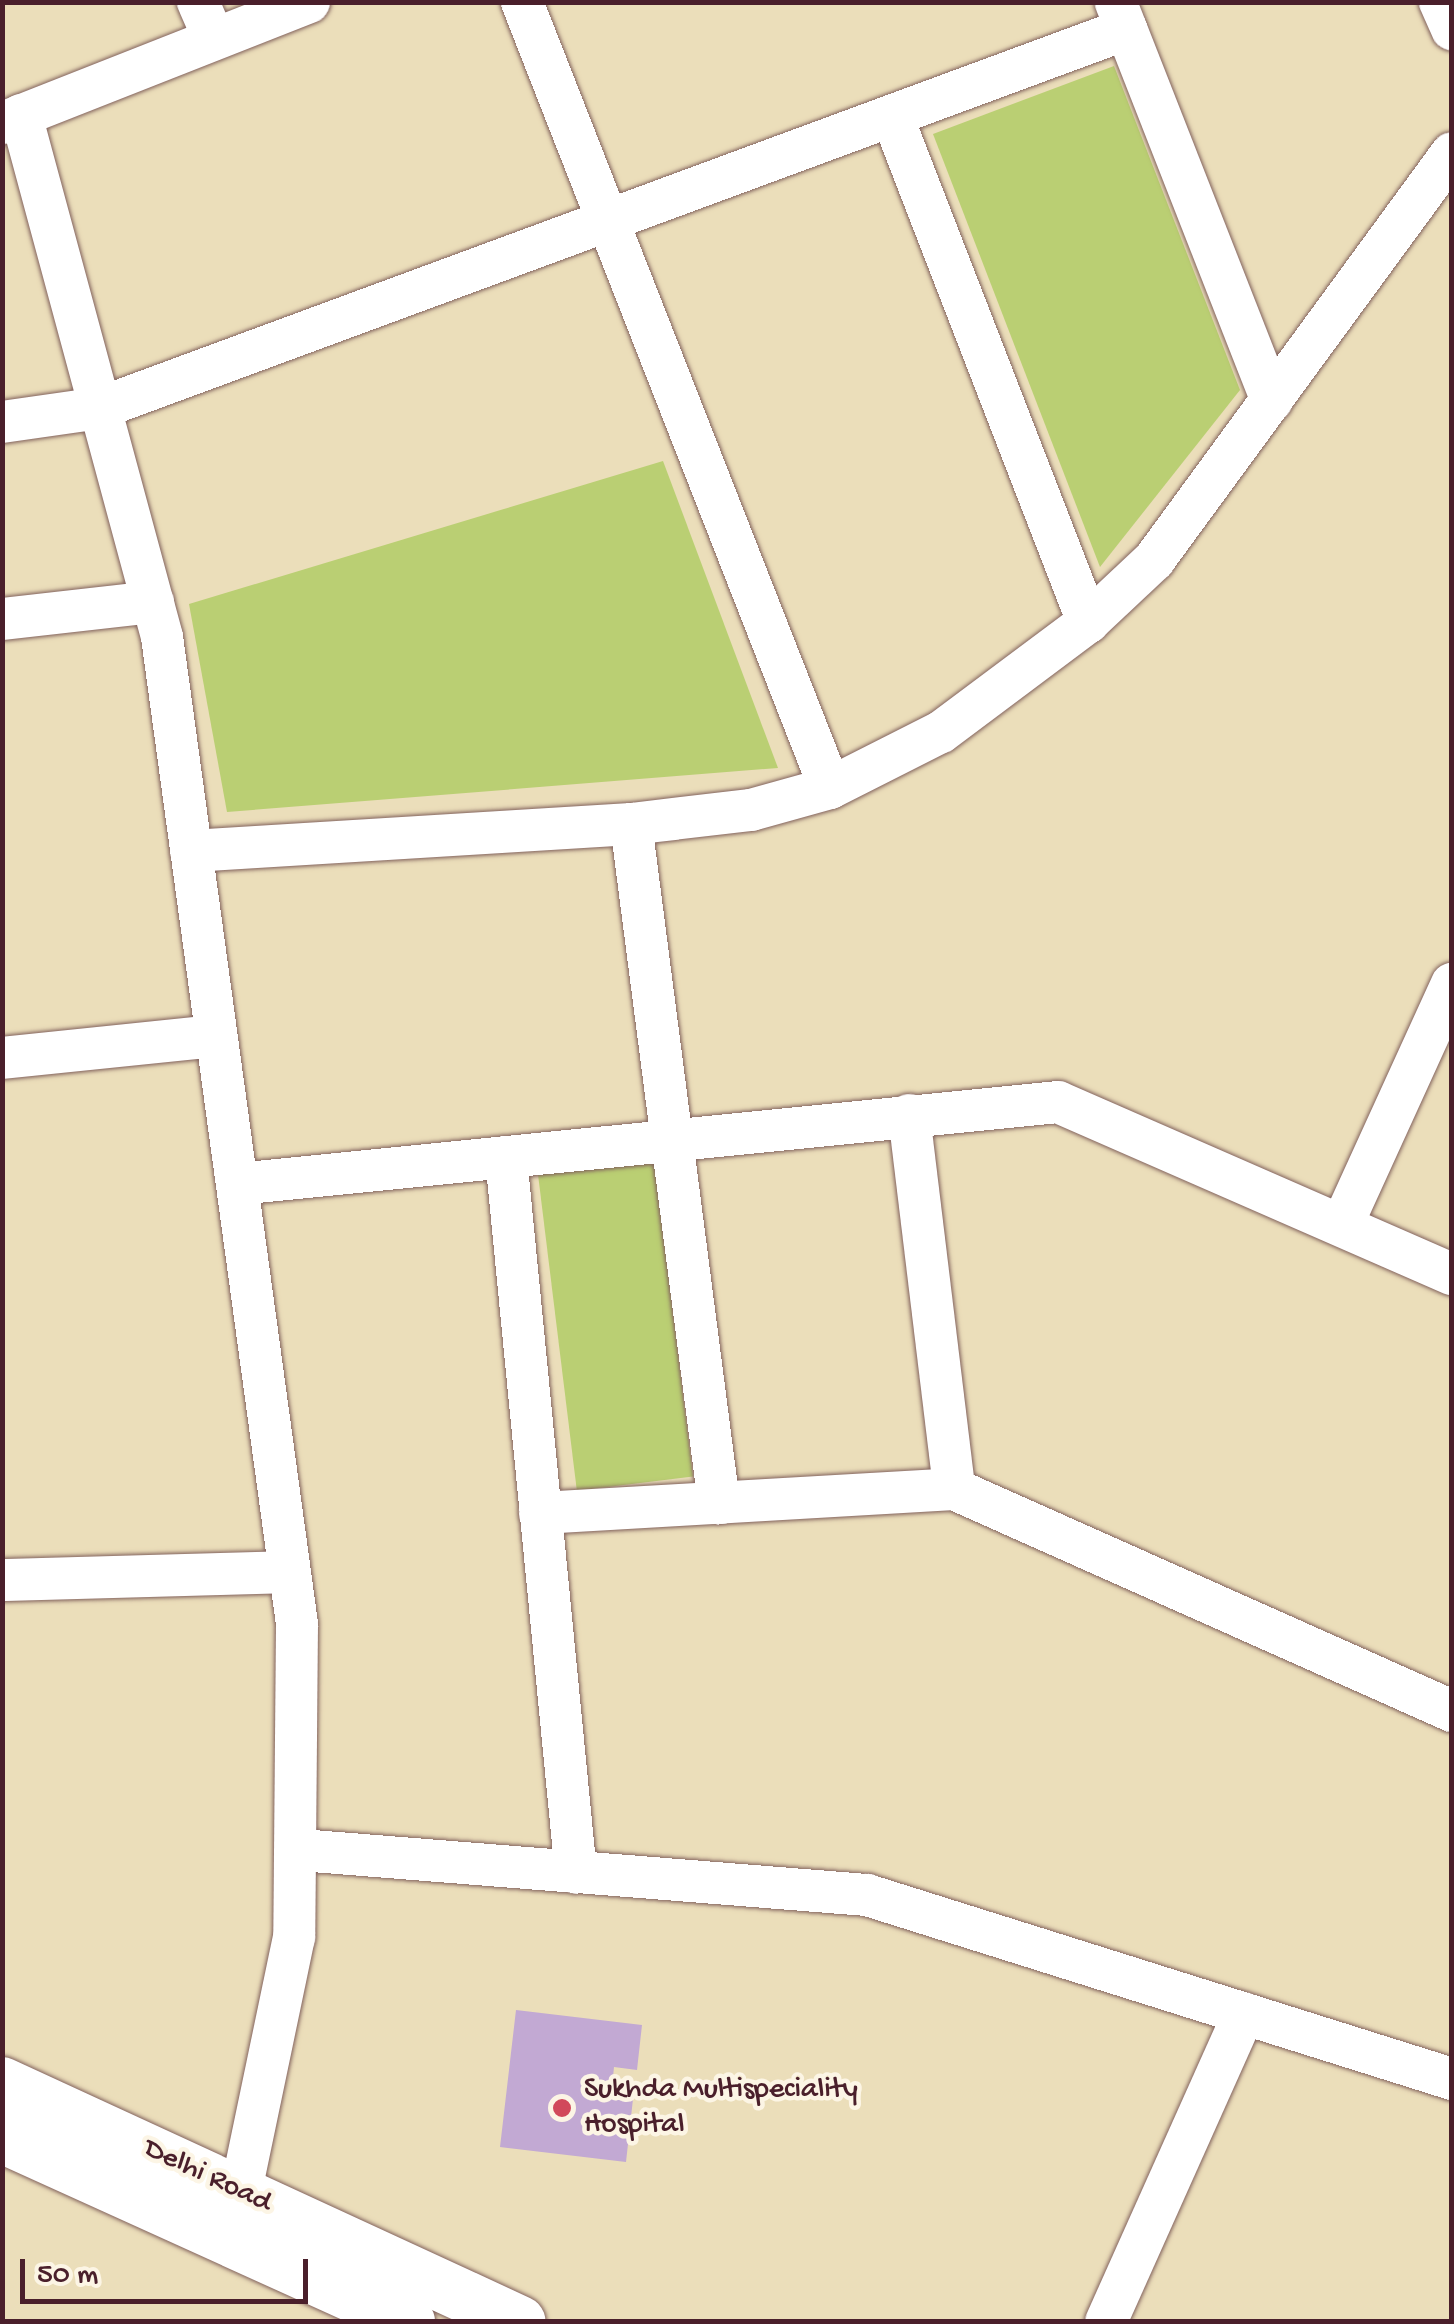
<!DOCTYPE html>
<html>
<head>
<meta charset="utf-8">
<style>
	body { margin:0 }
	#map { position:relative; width:1454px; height:2324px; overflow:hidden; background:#ebdeba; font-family:"Gochi Hand",sans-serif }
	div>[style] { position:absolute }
	.green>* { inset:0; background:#bacf73; transform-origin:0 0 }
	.building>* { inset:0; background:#c2a9d3 }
	.roads { filter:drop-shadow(0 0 2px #82625d) drop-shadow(0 0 2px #82625d) }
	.minor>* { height:42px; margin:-21px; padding:0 21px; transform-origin:21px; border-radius:21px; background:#fff }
	.major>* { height:52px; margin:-26px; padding:0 26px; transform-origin:26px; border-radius:26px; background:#fff }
	.dots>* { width:28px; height:28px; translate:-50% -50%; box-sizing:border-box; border:5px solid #fcf5e5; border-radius:50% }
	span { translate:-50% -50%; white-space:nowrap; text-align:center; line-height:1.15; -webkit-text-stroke:9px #fcf5e5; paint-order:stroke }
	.poi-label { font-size:30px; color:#4a1f2b }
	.left { translate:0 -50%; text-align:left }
	.street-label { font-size:30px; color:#4a1f2b }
	.frame { position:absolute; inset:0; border:5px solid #4a1f2b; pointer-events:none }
	.scale { position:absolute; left:20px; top:2259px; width:288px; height:45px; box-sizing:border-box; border:5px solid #4a1f2b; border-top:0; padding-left:12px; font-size:30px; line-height:35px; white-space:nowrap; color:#4a1f2b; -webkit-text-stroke:8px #fcf5e5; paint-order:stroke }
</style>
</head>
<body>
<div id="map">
	<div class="green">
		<i style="clip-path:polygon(1114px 66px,1240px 390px,1100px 567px,933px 134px)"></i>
		<i style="clip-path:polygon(663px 461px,778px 768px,227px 812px,189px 604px)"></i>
		<i style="left:654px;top:1159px;width:320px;height:117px;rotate:83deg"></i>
	</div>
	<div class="building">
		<i style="clip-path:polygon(516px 2010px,642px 2025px,637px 2070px,614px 2067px,612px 2087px,634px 2090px,626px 2162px,500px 2147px)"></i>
	</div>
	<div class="roads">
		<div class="minor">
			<i style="left:198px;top:2px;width:40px;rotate:66.6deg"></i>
			<i style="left:522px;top:2px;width:844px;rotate:68.6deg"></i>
			<i style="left:1440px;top:2px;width:30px;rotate:66deg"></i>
			<i style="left:1116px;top:3px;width:427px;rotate:68.6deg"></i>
			<i style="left:21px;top:115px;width:541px;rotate:74.88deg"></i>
			<i style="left:162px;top:637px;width:996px;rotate:82.21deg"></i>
			<i style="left:297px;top:1624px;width:313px;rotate:90.5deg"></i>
			<i style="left:294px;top:1937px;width:294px;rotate:101.8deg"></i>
			<i style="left:892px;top:116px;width:543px;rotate:68.83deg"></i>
			<i style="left:2px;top:123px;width:330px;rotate:-21.5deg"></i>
			<i style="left:2px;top:422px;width:99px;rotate:-8.1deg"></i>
			<i style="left:100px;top:408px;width:1094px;rotate:-20.27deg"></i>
			<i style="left:2px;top:619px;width:152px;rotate:-6.4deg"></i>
			<i style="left:631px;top:824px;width:685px;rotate:82.62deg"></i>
			<i style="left:191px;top:851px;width:441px;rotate:-3.5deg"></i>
			<i style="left:631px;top:824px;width:121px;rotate:-6.7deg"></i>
			<i style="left:751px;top:810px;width:82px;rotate:-15.6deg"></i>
			<i style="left:830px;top:788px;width:124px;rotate:-26.8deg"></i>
			<i style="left:941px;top:732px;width:184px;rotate:-36.8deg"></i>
			<i style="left:1088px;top:622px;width:91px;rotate:-43.2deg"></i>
			<i style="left:1154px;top:560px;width:504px;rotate:-53.79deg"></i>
			<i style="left:2px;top:1058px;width:215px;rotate:-5.9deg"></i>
			<i style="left:909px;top:1115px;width:377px;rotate:83.1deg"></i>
			<i style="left:506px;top:1157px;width:719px;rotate:84.42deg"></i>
			<i style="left:237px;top:1184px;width:825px;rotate:-5.7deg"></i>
			<i style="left:1058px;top:1102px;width:430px;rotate:23.6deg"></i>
			<i style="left:1342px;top:1225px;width:265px;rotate:-65.5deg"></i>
			<i style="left:540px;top:1513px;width:415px;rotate:-3.3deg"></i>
			<i style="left:954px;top:1489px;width:545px;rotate:24.03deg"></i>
			<i style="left:2px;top:1580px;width:287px;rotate:-1.6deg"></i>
			<i style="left:300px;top:1850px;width:569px;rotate:4.54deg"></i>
			<i style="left:867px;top:1895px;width:613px;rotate:17.46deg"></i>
			<i style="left:1106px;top:2322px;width:338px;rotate:-65.9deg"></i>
		</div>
		<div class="major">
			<i style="left:2px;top:2083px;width:570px;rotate:24.77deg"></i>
			<i style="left:2px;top:2137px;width:447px;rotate:24.4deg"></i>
		</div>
	</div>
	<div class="dots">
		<i style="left:562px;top:2108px;background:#d1495b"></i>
	</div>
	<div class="poi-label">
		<span class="left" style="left:584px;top:2108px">Sukhda Multispeciality<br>Hospital</span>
	</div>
	<div class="street-label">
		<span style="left:207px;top:2177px;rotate:25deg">Delhi Road</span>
	</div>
	<div class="frame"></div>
	<div class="scale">50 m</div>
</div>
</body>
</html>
